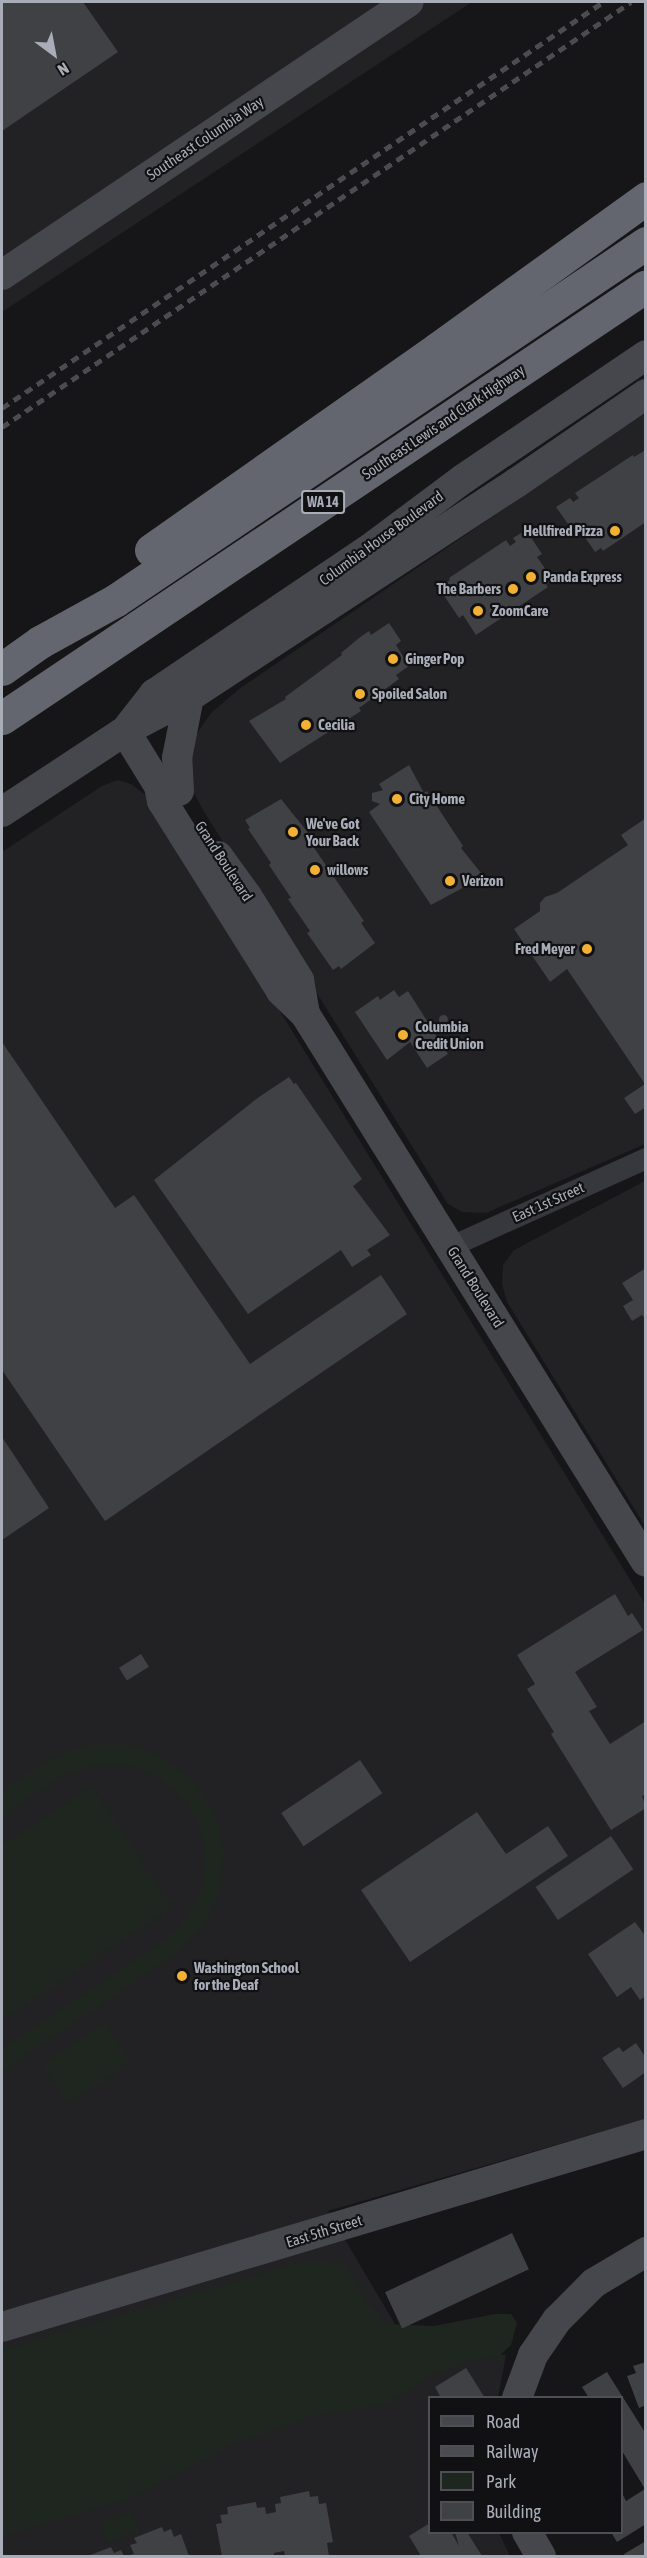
<!DOCTYPE html>
<html>
<head>
<meta charset="utf-8">
<style>
	body { margin:0 }
	#map { position:relative; width:647px; height:2558px; overflow:hidden; background:#161618; font-family:"Asap Condensed",sans-serif }
	div>[style] { position:absolute }
	.built>* { inset:0; background:#222225 }
	.green>* { inset:0; background:#1e261f; transform-origin:0 0 }
	.building>* { inset:0; background:#404145; transform-origin:0 0 }
	.round { border-radius:50% }
	.street>* { height:21px; margin:-10.5px; padding:0 10.5px; transform-origin:10.5px; border-radius:10.5px; background:#37383d }
	.secondary>* { height:30px; margin:-15px; padding:0 15px; transform-origin:15px; border-radius:15px; background:#45474d }
	.highway>* { height:33px; margin:-16.5px; padding:0 16.5px; transform-origin:16.5px; border-radius:16.5px; background:#63666e }
	.rail>* { height:4.5px; margin-top:-2.25px; transform-origin:0; background:repeating-linear-gradient(90deg,#4a4c52 0 8px,transparent 0 14px) }
	.dots>* { width:16px; height:16px; translate:-50% -50%; box-sizing:border-box; border:3px solid #111113; border-radius:50% }
	span { translate:-50% -50%; white-space:nowrap; text-align:center; line-height:1.15; -webkit-text-stroke:4.5px #111113; paint-order:stroke }
	.shield-label span { padding:2px 4px; background:#111113; border:2px solid; border-radius:4px; -webkit-text-stroke-width:0 }
	.shield-label { font-size:14px; color:#a8adb8; font-weight:700 }
	.street-label { font-size:15px; color:#a8adb8 }
	.poi-label { font-size:15px; color:#a8adb8; font-weight:700 }
	.right { translate:-100% -50%; text-align:right }
	.left { translate:0 -50%; text-align:left }
	.frame { position:absolute; inset:0; border:3px solid #a8adb8; pointer-events:none }
	.legend { position:absolute; left:428px; top:2396px; width:195px; height:138px; box-sizing:border-box; background:#111113; border:2px solid #4d4f55; margin:0; padding:8px 10px; list-style:none; font-size:18px; color:#a8adb8 }
	.legend li { display:flex; align-items:center; gap:12px; height:30px }
	.legend b { width:30px; border:2px solid #4d4f55 }
	.north { position:absolute; left:24px; top:24px; width:60px; height:60px; -webkit-text-stroke:4px #111113; paint-order:stroke; rotate:148deg; font-size:16px; font-weight:700; line-height:24px; text-align:center; color:#a8adb8 }
	.north::after { content:''; display:block; margin:auto; width:21px; height:27px; background:#a8adb8; clip-path:polygon(50% 0,100% 100%,50% 72%,0 100%) }
</style>
</head>
<body>
<div id="map">
	<div class="built">
		<i style="clip-path:polygon(2px 2px,472px 2px,2px 312px)"></i>
		<i style="clip-path:polygon(645px 413px,645px 1144px,486px 1213px,462px 1212px,448px 1204px,203px 810px,190px 785px,193px 739px,211px 713px,239px 689px)"></i>
		<i style="clip-path:polygon(118px 780px,131px 784px,148px 797px,645px 1604px,645px 2119px,328px 2211px,405px 2341px,506px 2355px,498px 2397px,430px 2398px,430px 2532px,499px 2533px,510px 2556px,2px 2556px,2px 852px,102px 786px)"></i>
		<i style="clip-path:polygon(645px 1181px,645px 1526px,507px 1302px,502px 1284px,503px 1265px,514px 1250px)"></i>
	</div>
	<div class="green">
		<i style="clip-path:polygon(87px 1745px,126px 1745px,162px 1757px,193px 1780px,214px 1812px,224px 1849px,221px 1887px,206px 1923px,180px 1951px,2px 2072px,2px 2048px,165px 1940px,188px 1916px,202px 1887px,206px 1855px,199px 1823px,181px 1796px,156px 1776px,126px 1765px,93px 1765px,62px 1776px,2px 1817px,2px 1791px,51px 1758px)"></i>
		<i style="clip-path:polygon(92px 1786px,172px 1907px,2px 2020px,2px 1845px)"></i>
		<i style="left:104px;top:2023px;width:47px;height:74px;rotate:56deg"></i>
		<i style="clip-path:polygon(301px 2262px,332px 2262px,347px 2267px,370px 2307px,388px 2324px,434px 2326px,495px 2314px,511px 2314px,517px 2323px,511px 2345px,498px 2357px,462px 2363px,429px 2377px,408px 2392px,385px 2404px,309px 2417px,233px 2444px,134px 2497px,2px 2537px,2px 2350px)"></i>
		<i style="left:131px;top:2511px;width:21px;height:34px;rotate:67deg"></i>
	</div>
	<div class="building">
		<i style="clip-path:polygon(2px 2px,83px 2px,118px 52px,2px 131px)"></i>
		<i style="clip-path:polygon(644px 451px,646px 522px,603px 551px,601px 548px,595px 552px,578px 527px,573px 531px,556px 507px,570px 498px,573px 502px,579px 498px,575px 493px,633px 455px,634px 457px)"></i>
		<i style="clip-path:polygon(526px 530px,542px 554px,537px 557px,553px 580px,546px 585px,548px 587px,476px 635px,463px 615px,459px 618px,439px 588px,450px 580px,449px 578px,506px 540px,510px 546px,516px 542px,513px 538px)"></i>
		<i style="clip-path:polygon(389px 623px,401px 641px,396px 645px,409px 666px,396px 675px,399px 679px,359px 708px,361px 711px,280px 763px,249px 721px,286px 699px,285px 697px,342px 655px,341px 653px,359px 638px,369px 631px,371px 635px)"></i>
		<i style="clip-path:polygon(409px 765px,424px 793px,427px 791px,463px 846px,461px 848px,481px 873px,466px 882px,468px 885px,431px 905px,369px 812px,380px 804px,372px 801px,372px 793px,383px 790px,379px 784px)"></i>
		<i style="clip-path:polygon(281px 799px,309px 834px,306px 836px,364px 921px,361px 923px,375px 943px,341px 969px,339px 966px,333px 970px,307px 933px,310px 931px,288px 899px,291px 898px,269px 865px,271px 863px,248px 829px,250px 828px,245px 820px)"></i>
		<i style="clip-path:polygon(646px 818px,646px 1107px,635px 1114px,624px 1098px,645px 1084px,567px 969px,550px 982px,514px 929px,540px 911px,540px 903px,545px 897px,557px 893px,628px 845px,621px 835px)"></i>
		<i style="clip-path:polygon(394px 990px,399px 997px,408px 991px,448px 1054px,427px 1068px,410px 1042px,387px 1060px,355px 1012px,378px 996px,380px 1000px)"></i>
		<i class="round" style="left:438.5px;top:1014.5px;width:9px;height:9px"></i>
		<i style="clip-path:polygon(2px 1042px,115px 1208px,134px 1195px,250px 1364px,381px 1275px,407px 1314px,105px 1521px,2px 1370px)"></i>
		<i style="clip-path:polygon(289px 1077px,294px 1084px,296px 1083px,362px 1179px,353px 1186px,390px 1235px,367px 1250px,371px 1255px,352px 1267px,341px 1250px,248px 1314px,154px 1180px,259px 1097px)"></i>
		<i style="clip-path:polygon(646px 1268px,646px 1320px,642px 1315px,632px 1321px,623px 1306px,633px 1300px,622px 1283px)"></i>
		<i style="clip-path:polygon(2px 1437px,49px 1508px,2px 1540px)"></i>
		<i style="clip-path:polygon(615px 1594px,628px 1616px,632px 1613px,643px 1630px,575px 1672px,597px 1707px,589px 1711px,610px 1744px,646px 1721px,646px 1794px,642px 1796px,646px 1808px,611px 1830px,551px 1734px,554px 1732px,527px 1689px,535px 1684px,517px 1655px)"></i>
		<i style="left:141px;top:1654px;width:15px;height:26px;rotate:58deg"></i>
		<i style="left:360px;top:1760px;width:40px;height:95px;rotate:56deg"></i>
		<i style="clip-path:polygon(477px 1812px,506px 1854px,548px 1826px,568px 1856px,410px 1962px,361px 1890px)"></i>
		<i style="left:611px;top:1836px;width:40px;height:91px;rotate:56deg"></i>
		<i style="clip-path:polygon(635px 1922px,646px 1937px,646px 1996px,640px 2000px,631px 1987px,617px 1997px,588px 1954px)"></i>
		<i style="clip-path:polygon(636px 2043px,646px 2058px,646px 2072px,623px 2088px,602px 2058px,619px 2047px,623px 2052px)"></i>
		<i style="left:512px;top:2233px;width:40px;height:140px;rotate:65deg"></i>
		<i style="clip-path:polygon(646px 2362px,646px 2405px,639px 2408px,627px 2376px,636px 2373px,633px 2366px)"></i>
		<i style="clip-path:polygon(466px 2368px,485px 2398px,441px 2398px,435px 2387px)"></i>
		<i style="clip-path:polygon(607px 2372px,646px 2434px,646px 2524px,617px 2542px,611px 2532px,622px 2532px,622px 2493px,626px 2501px,645px 2489px,622px 2451px,622px 2398px,589px 2398px,582px 2387px)"></i>
		<i style="clip-path:polygon(309px 2491px,310px 2497px,318px 2496px,319px 2504px,326px 2503px,333px 2542px,327px 2543px,329px 2556px,285px 2556px,284px 2551px,274px 2553px,274px 2556px,222px 2556px,216px 2524px,222px 2523px,220px 2515px,228px 2514px,227px 2507px,256px 2502px,257px 2508px,265px 2507px,266px 2514px,276px 2512px,275px 2504px,281px 2503px,280px 2497px)"></i>
		<i style="clip-path:polygon(430px 2523px,430px 2532px,451px 2532px,459px 2546px,455px 2532px,467px 2532px,482px 2556px,421px 2556px,409px 2536px)"></i>
		<i style="clip-path:polygon(162px 2527px,164px 2532px,171px 2529px,174px 2537px,181px 2534px,189px 2556px,126px 2556px,134px 2554px,130px 2545px,137px 2543px,134px 2538px)"></i>
		<i style="clip-path:polygon(646px 2541px,646px 2556px,625px 2556px,624px 2554px)"></i>
		<i style="clip-path:polygon(111px 2547px,114px 2553px,121px 2550px,124px 2556px,88px 2556px)"></i>
	</div>
	<div class="street">
		<i style="left:451px;top:1246px;width:214px;rotate:-24.3deg"></i>
	</div>
	<div class="secondary">
		<i style="left:2px;top:275px;width:490px;rotate:-33.9deg"></i>
		<i style="left:129px;top:726px;width:41px;rotate:-52deg"></i>
		<i style="left:154px;top:694px;width:268px;rotate:-34deg"></i>
		<i style="left:376px;top:544px;width:109px;rotate:-36.8deg"></i>
		<i style="left:463px;top:479px;width:221px;rotate:-34.1deg"></i>
		<i style="left:125px;top:731px;width:65px;rotate:58.3deg"></i>
		<i style="left:159px;top:786px;width:15px;rotate:79deg"></i>
		<i style="left:162px;top:801px;width:224px;rotate:57.9deg"></i>
		<i style="left:281px;top:991px;width:33px;rotate:44deg"></i>
		<i style="left:305px;top:1014px;width:645px;rotate:58.11deg"></i>
		<i style="left:179px;top:791px;width:33px;rotate:-93deg"></i>
		<i style="left:177px;top:758px;width:62px;rotate:-78.9deg"></i>
		<i style="left:2px;top:812px;width:147px;rotate:-33.4deg"></i>
		<i style="left:125px;top:731px;width:72px;rotate:-28deg"></i>
		<i style="left:189px;top:697px;width:391px;rotate:-33.2deg"></i>
		<i style="left:516px;top:483px;width:158px;rotate:-34.4deg"></i>
		<i style="left:218px;top:856px;width:49px;rotate:54.1deg"></i>
		<i style="left:247px;top:896px;width:99px;rotate:58.2deg"></i>
		<i style="left:299px;top:980px;width:35px;rotate:80deg"></i>
		<i style="left:2px;top:2327px;width:672px;rotate:-16.68deg"></i>
		<i style="left:517px;top:2398px;width:46px;rotate:-69.6deg"></i>
		<i style="left:533px;top:2355px;width:42px;rotate:-55.6deg"></i>
		<i style="left:557px;top:2320px;width:52px;rotate:-45deg"></i>
		<i style="left:594px;top:2283px;width:61px;rotate:-30.8deg"></i>
		<i style="left:527px;top:2532px;width:28px;rotate:60deg"></i>
	</div>
	<div class="highway">
		<i style="left:151px;top:550px;width:350px;rotate:-35.1deg"></i>
		<i style="left:437px;top:349px;width:258px;rotate:-35.8deg"></i>
		<i style="left:2px;top:669px;width:47px;rotate:-35.4deg"></i>
		<i style="left:40px;top:642px;width:87px;rotate:-28.9deg"></i>
		<i style="left:116px;top:600px;width:639px;rotate:-33.96deg"></i>
		<i style="left:2px;top:718px;width:775px;rotate:-33.85deg"></i>
	</div>
	<div class="rail">
		<i style="left:2px;top:408px;width:725px;rotate:-34.04deg"></i>
		<i style="left:2px;top:427px;width:759px;rotate:-34.05deg"></i>
	</div>
	<div class="dots">
		<i style="left:615px;top:531px;background:#f2b134"></i>
		<i style="left:531px;top:577px;background:#f2b134"></i>
		<i style="left:513px;top:589px;background:#f2b134"></i>
		<i style="left:478px;top:611px;background:#f2b134"></i>
		<i style="left:393px;top:659px;background:#f2b134"></i>
		<i style="left:360px;top:694px;background:#f2b134"></i>
		<i style="left:306px;top:725px;background:#f2b134"></i>
		<i style="left:397px;top:799px;background:#f2b134"></i>
		<i style="left:293px;top:832px;background:#f2b134"></i>
		<i style="left:315px;top:870px;background:#f2b134"></i>
		<i style="left:450px;top:881px;background:#f2b134"></i>
		<i style="left:587px;top:949px;background:#f2b134"></i>
		<i style="left:403px;top:1035px;background:#f2b134"></i>
		<i style="left:182px;top:1976px;background:#f2b134"></i>
	</div>
	<div class="shield-label">
		<span style="left:323px;top:502px">WA 14</span>
	</div>
	<div class="street-label">
		<span style="left:205px;top:138px;rotate:-34deg">Southeast Columbia Way</span>
		<span style="left:443px;top:422px;rotate:-34deg">Southeast Lewis and Clark Highway</span>
		<span style="left:381px;top:538px;rotate:-36deg">Columbia House Boulevard</span>
		<span style="left:224px;top:861px;rotate:57deg">Grand Boulevard</span>
		<span style="left:548px;top:1202px;rotate:-24deg">East 1st Street</span>
		<span style="left:476px;top:1287px;rotate:58deg">Grand Boulevard</span>
		<span style="left:324px;top:2231px;rotate:-17deg">East 5th Street</span>
	</div>
	<div class="poi-label">
		<span class="right" style="left:603px;top:531px">Hellfired Pizza</span>
		<span class="left" style="left:543px;top:577px">Panda Express</span>
		<span class="right" style="left:501px;top:589px">The Barbers</span>
		<span class="left" style="left:492px;top:611px">ZoomCare</span>
		<span class="left" style="left:405px;top:659px">Ginger Pop</span>
		<span class="left" style="left:372px;top:694px">Spoiled Salon</span>
		<span class="left" style="left:318px;top:725px">Cecilia</span>
		<span class="left" style="left:409px;top:799px">City Home</span>
		<span class="left" style="left:306px;top:832px">We've Got<br>Your Back</span>
		<span class="left" style="left:327px;top:870px">willows</span>
		<span class="left" style="left:462px;top:881px">Verizon</span>
		<span class="right" style="left:575px;top:949px">Fred Meyer</span>
		<span class="left" style="left:415px;top:1035px">Columbia<br>Credit Union</span>
		<span class="left" style="left:194px;top:1976px">Washington School<br>for the Deaf</span>
	</div>
	<div class="frame"></div>
	<ul class="legend">
	<li><b style="height:8px;background:#45474d"></b>Road</li>
	<li><b style="height:8px;background:#4a4c52"></b>Railway</li>
	<li><b style="height:16px;background:#1e261f"></b>Park</li>
	<li><b style="height:16px;background:#404145"></b>Building</li>
	</ul>
	<div class="north">N</div>
</div>
</body>
</html>
